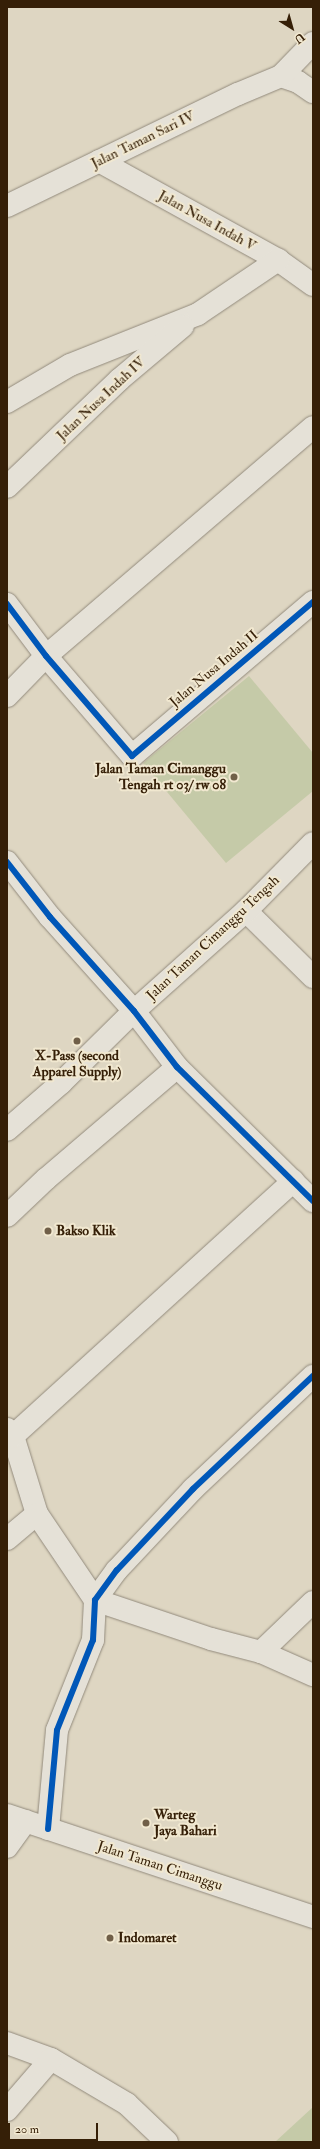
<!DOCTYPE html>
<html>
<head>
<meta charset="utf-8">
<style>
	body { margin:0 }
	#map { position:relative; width:320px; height:2149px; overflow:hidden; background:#ded6c2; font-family:"IM FELL Double Pica",serif }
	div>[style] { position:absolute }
	.green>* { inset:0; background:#c5caa8 }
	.roads { filter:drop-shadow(0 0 1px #928a7c) drop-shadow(0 0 1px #928a7c) }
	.street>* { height:22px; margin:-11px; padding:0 11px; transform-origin:11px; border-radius:11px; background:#e5e1d7 }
	.secondary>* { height:22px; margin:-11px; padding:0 11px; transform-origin:11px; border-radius:11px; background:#e5e1d7 }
	.cycleway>* { height:6px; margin:-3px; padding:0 3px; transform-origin:3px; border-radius:3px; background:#0057b8 }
	.dots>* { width:11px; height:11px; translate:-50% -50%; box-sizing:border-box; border:2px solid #f1e8d0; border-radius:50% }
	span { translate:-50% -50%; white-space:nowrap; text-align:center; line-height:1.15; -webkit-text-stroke:4px #f1e8d0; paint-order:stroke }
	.street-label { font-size:14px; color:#351f07 }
	.poi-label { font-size:14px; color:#351f07; font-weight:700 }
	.right { translate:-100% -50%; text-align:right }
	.left { translate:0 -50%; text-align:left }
	.frame { position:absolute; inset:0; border:8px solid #351f07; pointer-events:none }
	.north { position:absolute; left:272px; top:8px; width:40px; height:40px; -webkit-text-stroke:3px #f1e8d0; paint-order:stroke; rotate:143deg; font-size:11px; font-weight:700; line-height:16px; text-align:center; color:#351f07 }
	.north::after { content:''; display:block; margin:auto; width:14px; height:18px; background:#351f07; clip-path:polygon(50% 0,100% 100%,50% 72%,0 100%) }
	.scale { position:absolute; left:8px; top:2123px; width:90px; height:18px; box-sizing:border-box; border:2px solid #351f07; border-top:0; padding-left:5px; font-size:12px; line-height:14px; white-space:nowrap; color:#351f07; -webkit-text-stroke:3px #f1e8d0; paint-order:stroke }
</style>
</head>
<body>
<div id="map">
	<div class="green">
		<i style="clip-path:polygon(249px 676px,313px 753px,313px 791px,226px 863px,143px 763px)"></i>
		<i style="clip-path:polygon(313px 2107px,313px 2142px,275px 2142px)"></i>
	</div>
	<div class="roads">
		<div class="street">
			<i style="left:281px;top:76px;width:18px;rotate:19deg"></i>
			<i style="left:298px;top:82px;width:18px;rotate:34deg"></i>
			<i style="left:99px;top:161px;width:205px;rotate:28.9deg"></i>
			<i style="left:278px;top:260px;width:43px;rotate:35.5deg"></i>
			<i style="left:7px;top:206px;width:257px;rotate:-25.9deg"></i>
			<i style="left:238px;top:94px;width:47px;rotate:-22.7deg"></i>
			<i style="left:281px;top:76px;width:46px;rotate:-45.9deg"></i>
			<i style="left:7px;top:402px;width:73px;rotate:-30.4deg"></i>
			<i style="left:70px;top:365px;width:138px;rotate:-21.7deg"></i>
			<i style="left:198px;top:314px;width:97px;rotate:-34deg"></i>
			<i style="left:7px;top:487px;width:156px;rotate:-43.7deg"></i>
			<i style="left:120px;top:379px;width:82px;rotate:-40.1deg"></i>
			<i style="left:7px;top:604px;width:65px;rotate:53.1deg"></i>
			<i style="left:46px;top:656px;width:132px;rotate:49.3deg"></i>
			<i style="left:132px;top:756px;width:238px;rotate:-40.4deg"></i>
			<i style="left:7px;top:696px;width:56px;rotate:-45.7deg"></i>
			<i style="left:46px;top:656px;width:352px;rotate:-40.6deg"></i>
			<i style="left:7px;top:862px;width:70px;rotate:52deg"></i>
			<i style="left:50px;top:917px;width:126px;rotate:48.2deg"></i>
			<i style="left:134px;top:1011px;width:71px;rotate:52.5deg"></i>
			<i style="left:177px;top:1067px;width:191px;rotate:44.6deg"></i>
			<i style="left:246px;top:911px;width:94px;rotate:44.6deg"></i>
			<i style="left:7px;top:1130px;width:72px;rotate:-41deg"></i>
			<i style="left:61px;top:1083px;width:103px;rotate:-44.6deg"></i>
			<i style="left:134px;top:1011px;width:150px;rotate:-41.8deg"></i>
			<i style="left:246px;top:911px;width:95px;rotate:-45.4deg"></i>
			<i style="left:7px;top:1216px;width:54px;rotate:-43.5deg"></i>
			<i style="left:46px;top:1179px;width:172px;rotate:-40.5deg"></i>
			<i style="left:7px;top:1429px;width:9px;rotate:49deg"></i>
			<i style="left:13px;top:1436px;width:82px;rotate:72.9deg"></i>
			<i style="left:37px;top:1514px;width:104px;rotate:56deg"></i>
			<i style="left:95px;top:1600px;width:122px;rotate:18.6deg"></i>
			<i style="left:211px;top:1639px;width:52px;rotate:14.6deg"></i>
			<i style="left:261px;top:1652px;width:57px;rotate:23.9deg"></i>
			<i style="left:13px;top:1436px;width:379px;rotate:-42.3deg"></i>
			<i style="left:7px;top:1539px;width:39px;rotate:-40deg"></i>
			<i style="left:261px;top:1652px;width:72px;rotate:-43.9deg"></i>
			<i style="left:48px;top:1829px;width:99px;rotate:-84.8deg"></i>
			<i style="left:57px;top:1730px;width:97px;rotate:-68.2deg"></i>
			<i style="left:93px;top:1640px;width:40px;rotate:-87.1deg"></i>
			<i style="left:95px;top:1600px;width:37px;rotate:-54deg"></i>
			<i style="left:117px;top:1570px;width:111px;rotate:-46.8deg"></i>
			<i style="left:193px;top:1489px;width:165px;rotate:-43.3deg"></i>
			<i style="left:7px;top:1847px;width:32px;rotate:-54deg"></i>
			<i style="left:7px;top:2043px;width:47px;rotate:20deg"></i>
			<i style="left:51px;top:2059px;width:88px;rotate:30.6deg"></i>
			<i style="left:127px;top:2104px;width:55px;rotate:43.5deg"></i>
			<i style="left:7px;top:2110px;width:67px;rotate:-49.2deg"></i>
		</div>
		<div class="secondary">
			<i style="left:7px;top:1815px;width:323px;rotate:18.4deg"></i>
		</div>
	</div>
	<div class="cycleway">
		<i style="left:7px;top:604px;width:65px;rotate:53.1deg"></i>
		<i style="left:46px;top:656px;width:132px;rotate:49.3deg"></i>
		<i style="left:132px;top:756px;width:238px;rotate:-40.4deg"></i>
		<i style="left:7px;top:862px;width:70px;rotate:52deg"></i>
		<i style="left:50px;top:917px;width:126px;rotate:48.2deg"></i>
		<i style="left:134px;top:1011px;width:71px;rotate:52.5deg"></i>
		<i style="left:177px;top:1067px;width:191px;rotate:44.6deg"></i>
		<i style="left:48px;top:1829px;width:99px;rotate:-84.8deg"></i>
		<i style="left:57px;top:1730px;width:97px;rotate:-68.2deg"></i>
		<i style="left:93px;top:1640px;width:40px;rotate:-87.1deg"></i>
		<i style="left:95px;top:1600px;width:37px;rotate:-54deg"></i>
		<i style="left:117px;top:1570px;width:111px;rotate:-46.8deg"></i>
		<i style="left:193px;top:1489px;width:165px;rotate:-43.3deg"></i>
	</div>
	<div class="dots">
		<i style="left:234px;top:777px;background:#705f48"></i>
		<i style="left:77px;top:1041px;background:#705f48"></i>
		<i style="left:48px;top:1231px;background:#705f48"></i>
		<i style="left:146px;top:1823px;background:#705f48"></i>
		<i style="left:110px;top:1938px;background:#705f48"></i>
	</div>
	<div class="street-label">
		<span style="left:143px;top:140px;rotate:-26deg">Jalan Taman Sari IV</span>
		<span style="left:207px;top:221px;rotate:29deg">Jalan Nusa Indah V</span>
		<span style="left:101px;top:399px;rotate:-43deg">Jalan Nusa Indah IV</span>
		<span style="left:214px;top:669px;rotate:-40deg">Jalan Nusa Indah II</span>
		<span style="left:213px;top:938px;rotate:-43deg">Jalan Taman Cimanggu Tengah</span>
		<span style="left:160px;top:1866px;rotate:18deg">Jalan Taman Cimanggu</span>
	</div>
	<div class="poi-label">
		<span class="right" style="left:226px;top:777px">Jalan Taman Cimanggu<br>Tengah rt 03/ rw 08</span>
		<span style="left:77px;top:1064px">X-Pass (second<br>Apparel Supply)</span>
		<span class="left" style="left:56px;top:1231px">Bakso Klik</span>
		<span class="left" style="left:154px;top:1823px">Warteg<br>Jaya Bahari</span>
		<span class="left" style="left:118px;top:1938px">Indomaret</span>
	</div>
	<div class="frame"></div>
	<div class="north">U</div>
	<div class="scale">20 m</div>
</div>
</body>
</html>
